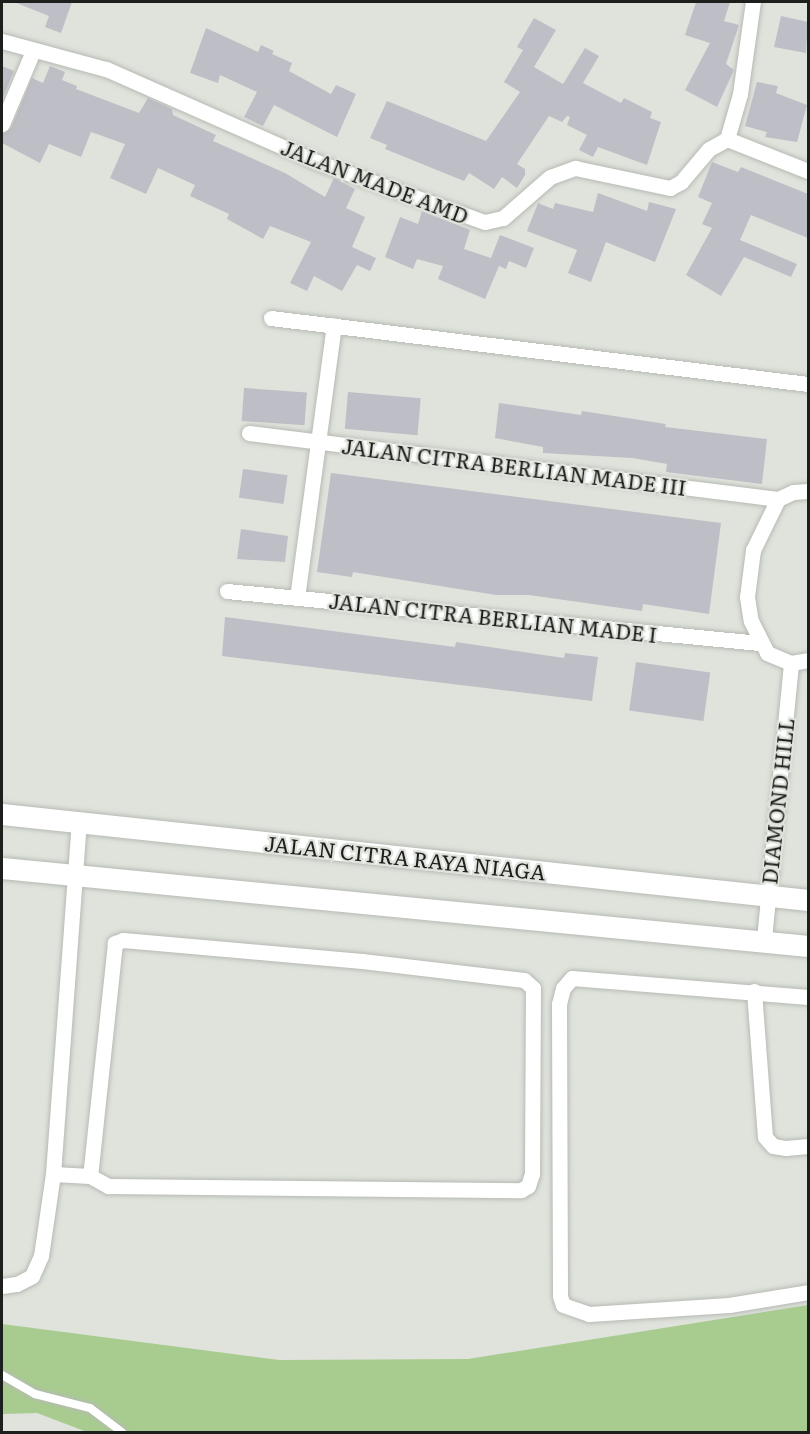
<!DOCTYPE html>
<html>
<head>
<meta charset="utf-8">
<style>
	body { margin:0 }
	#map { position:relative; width:810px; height:1434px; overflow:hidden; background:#dfe3dc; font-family:Literata,serif }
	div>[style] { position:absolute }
	.green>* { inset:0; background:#a8cc8f }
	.building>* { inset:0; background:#bebec6; transform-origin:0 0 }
	.roads { filter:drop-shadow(0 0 2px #b6bab3) drop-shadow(0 0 2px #b6bab3) }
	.lane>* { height:8px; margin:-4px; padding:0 4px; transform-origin:4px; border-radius:4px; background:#fff }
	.street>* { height:15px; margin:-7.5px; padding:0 7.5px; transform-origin:7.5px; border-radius:7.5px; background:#fff }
	.secondary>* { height:21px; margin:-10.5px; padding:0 10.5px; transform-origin:10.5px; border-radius:10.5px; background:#fff }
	span { translate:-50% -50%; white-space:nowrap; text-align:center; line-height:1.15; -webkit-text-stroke:4.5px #dfe3dc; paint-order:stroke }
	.street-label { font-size:21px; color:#1d1f1c }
	.frame { position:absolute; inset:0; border:3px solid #1d1f1c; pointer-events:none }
</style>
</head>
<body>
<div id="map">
	<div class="green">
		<i style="clip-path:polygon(808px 1305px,808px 1432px,87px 1432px,37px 1413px,2px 1414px,2px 1324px,279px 1360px,468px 1359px)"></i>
	</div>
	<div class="building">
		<i style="clip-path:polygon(14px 2px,72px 2px,61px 33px,45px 27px,49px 16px)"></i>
		<i style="clip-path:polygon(696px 2px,730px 2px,724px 21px,739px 25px,726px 64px,734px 70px,717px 107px,685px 90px,710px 43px,685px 35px)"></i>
		<i style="clip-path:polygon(781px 16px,808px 22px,806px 53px,774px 47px)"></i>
		<i style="clip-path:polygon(534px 18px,556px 30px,534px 67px,563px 84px,585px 48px,599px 56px,583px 83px,621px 103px,624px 98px,652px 112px,650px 118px,661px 122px,647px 165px,598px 147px,593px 157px,579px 150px,587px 135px,567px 125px,570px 117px,567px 116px,562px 122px,549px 116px,517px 164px,525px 169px,525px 175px,517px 188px,502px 177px,494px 189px,469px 173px,464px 181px,385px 149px,387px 145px,370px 138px,387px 101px,486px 141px,520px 92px,504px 82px,523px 50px,517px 47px)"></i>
		<i style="clip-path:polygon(206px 28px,258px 52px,261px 45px,274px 51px,272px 54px,292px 63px,289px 71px,331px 94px,336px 85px,356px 94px,337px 137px,274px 105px,263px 126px,244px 117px,257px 92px,220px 75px,218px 83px,190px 73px)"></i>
		<i style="clip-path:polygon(2px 66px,14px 71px,2px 100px)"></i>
		<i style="clip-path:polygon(50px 66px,65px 72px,62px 80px,77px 86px,76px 89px,139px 113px,148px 98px,172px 109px,173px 115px,216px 135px,213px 141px,285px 173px,325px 197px,334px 178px,355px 189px,346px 208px,365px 217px,352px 247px,376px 258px,370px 271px,357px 265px,342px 291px,314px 276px,307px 291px,290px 283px,311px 242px,270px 226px,263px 239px,227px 219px,229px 214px,190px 196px,195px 185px,158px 168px,146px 194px,110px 178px,125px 144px,91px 132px,81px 157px,49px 144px,40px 163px,2px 143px,2px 134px,11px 128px,32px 78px,43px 83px)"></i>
		<i style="clip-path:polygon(757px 82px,778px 86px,776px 93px,807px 105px,797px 142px,765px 137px,767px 132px,745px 126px)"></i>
		<i style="clip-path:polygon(712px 162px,738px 172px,741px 167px,808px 194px,808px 238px,751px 215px,740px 240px,797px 264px,791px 277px,744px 257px,721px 296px,686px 275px,712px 228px,702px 224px,712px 203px,698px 197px)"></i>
		<i style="clip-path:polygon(598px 193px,647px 211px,649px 202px,676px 209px,655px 262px,606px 242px,591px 282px,568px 273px,577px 250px,527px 231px,538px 203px,553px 209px,555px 203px,593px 212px)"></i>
		<i style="clip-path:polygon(422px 211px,470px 230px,464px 249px,491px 258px,500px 235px,534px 248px,526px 268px,509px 261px,506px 269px,499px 266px,485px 299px,438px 279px,443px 266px,417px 259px,413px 269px,385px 257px,400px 217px,418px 224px)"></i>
		<i style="left:244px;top:388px;width:63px;height:33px;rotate:4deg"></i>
		<i style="left:348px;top:392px;width:73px;height:37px;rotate:5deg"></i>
		<i style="clip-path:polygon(499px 403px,581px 415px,582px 411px,666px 424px,665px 427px,767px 439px,762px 484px,666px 472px,667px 464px,632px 458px,543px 453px,543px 447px,495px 438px)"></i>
		<i style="left:243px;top:469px;width:45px;height:29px;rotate:8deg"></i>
		<i style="clip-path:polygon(331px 473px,721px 523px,709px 614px,643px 604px,642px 611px,529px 595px,496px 595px,353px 572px,352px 577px,317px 572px)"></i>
		<i style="clip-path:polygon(241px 529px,288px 536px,285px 562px,237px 559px)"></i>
		<i style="clip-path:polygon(225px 617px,455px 647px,456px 642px,564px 658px,565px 653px,598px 657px,592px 701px,222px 656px)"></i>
		<i style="left:636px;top:662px;width:75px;height:49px;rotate:8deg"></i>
	</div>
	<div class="roads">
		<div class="lane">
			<i style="left:2px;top:1375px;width:38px;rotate:30deg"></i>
			<i style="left:35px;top:1394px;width:57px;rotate:14.3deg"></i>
			<i style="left:90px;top:1408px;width:40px;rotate:37deg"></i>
		</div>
		<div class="street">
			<i style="left:2px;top:41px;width:108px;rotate:15.1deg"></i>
			<i style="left:106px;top:69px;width:231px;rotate:23.8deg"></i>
			<i style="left:317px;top:162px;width:178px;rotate:19.7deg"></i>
			<i style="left:485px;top:222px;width:18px;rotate:-13deg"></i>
			<i style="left:503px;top:218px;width:62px;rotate:-41.1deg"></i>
			<i style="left:550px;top:177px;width:27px;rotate:-20deg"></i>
			<i style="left:575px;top:168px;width:97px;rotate:11.9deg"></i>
			<i style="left:670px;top:188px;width:13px;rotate:-29deg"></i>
			<i style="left:681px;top:182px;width:43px;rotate:-49.7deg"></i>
			<i style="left:709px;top:149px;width:21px;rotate:-29deg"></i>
			<i style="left:2px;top:124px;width:79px;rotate:-67deg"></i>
			<i style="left:727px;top:139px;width:47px;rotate:-73.9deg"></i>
			<i style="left:740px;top:94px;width:93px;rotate:-82deg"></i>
			<i style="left:727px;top:139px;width:87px;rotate:21.6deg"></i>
			<i style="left:271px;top:318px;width:541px;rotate:7.01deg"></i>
			<i style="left:249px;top:433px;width:533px;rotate:7.11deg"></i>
			<i style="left:808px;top:491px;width:15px;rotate:176deg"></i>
			<i style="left:793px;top:492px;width:17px;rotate:155deg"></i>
			<i style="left:778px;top:499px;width:57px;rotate:116.1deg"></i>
			<i style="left:753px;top:550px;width:47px;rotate:97.3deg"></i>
			<i style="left:747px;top:597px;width:24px;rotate:81deg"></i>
			<i style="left:751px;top:621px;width:36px;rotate:63deg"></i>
			<i style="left:767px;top:653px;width:26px;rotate:23deg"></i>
			<i style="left:791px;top:663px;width:17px;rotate:-10deg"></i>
			<i style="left:227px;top:591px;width:535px;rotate:5.58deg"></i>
			<i style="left:297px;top:598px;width:275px;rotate:-82.3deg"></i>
			<i style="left:764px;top:939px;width:277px;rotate:-84.4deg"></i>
			<i style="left:754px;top:991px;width:146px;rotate:85.7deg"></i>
			<i style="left:765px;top:1137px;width:12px;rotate:48deg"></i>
			<i style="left:773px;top:1146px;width:13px;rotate:9deg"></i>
			<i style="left:786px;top:1148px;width:22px;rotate:-5deg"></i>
			<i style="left:808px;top:997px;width:237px;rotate:-175.4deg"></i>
			<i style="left:572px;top:978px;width:13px;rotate:132deg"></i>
			<i style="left:563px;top:988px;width:16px;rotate:104deg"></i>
			<i style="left:559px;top:1004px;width:292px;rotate:89.8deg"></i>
			<i style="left:560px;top:1296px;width:9px;rotate:72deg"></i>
			<i style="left:563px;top:1305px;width:28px;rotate:19deg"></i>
			<i style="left:589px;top:1314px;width:140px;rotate:-3.7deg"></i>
			<i style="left:729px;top:1305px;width:80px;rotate:-9.3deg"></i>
			<i style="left:53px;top:1174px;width:37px;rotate:3deg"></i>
			<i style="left:90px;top:1176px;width:21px;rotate:29deg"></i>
			<i style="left:108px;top:1186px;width:413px;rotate:0.6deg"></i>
			<i style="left:521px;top:1190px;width:8px;rotate:-30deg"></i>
			<i style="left:528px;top:1186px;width:13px;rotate:-72deg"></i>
			<i style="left:532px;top:1174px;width:186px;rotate:-89.7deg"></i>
			<i style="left:533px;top:988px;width:12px;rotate:-138deg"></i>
			<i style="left:524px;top:980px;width:163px;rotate:-173.3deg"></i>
			<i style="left:362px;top:961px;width:240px;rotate:-175deg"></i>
			<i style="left:123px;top:940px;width:9px;rotate:159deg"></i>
			<i style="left:115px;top:943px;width:234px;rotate:96.1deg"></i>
			<i style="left:2px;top:1286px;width:15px;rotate:-8deg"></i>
			<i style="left:17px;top:1284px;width:17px;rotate:-28deg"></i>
			<i style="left:32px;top:1276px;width:22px;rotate:-66deg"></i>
			<i style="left:41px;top:1256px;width:83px;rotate:-81.7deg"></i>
			<i style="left:53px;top:1174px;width:352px;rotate:-85.8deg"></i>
		</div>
		<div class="secondary">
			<i style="left:2px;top:814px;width:811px;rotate:6.09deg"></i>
			<i style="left:2px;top:868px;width:810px;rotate:5.53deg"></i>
		</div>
	</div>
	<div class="street-label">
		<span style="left:375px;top:181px;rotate:21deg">JALAN MADE AMD</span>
		<span style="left:514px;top:466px;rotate:7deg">JALAN CITRA BERLIAN MADE III</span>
		<span style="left:493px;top:617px;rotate:6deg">JALAN CITRA BERLIAN MADE I</span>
		<span style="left:777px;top:801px;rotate:-84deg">DIAMOND HILL</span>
		<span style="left:405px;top:857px;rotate:6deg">JALAN CITRA RAYA NIAGA</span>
	</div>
	<div class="frame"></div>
</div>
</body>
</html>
